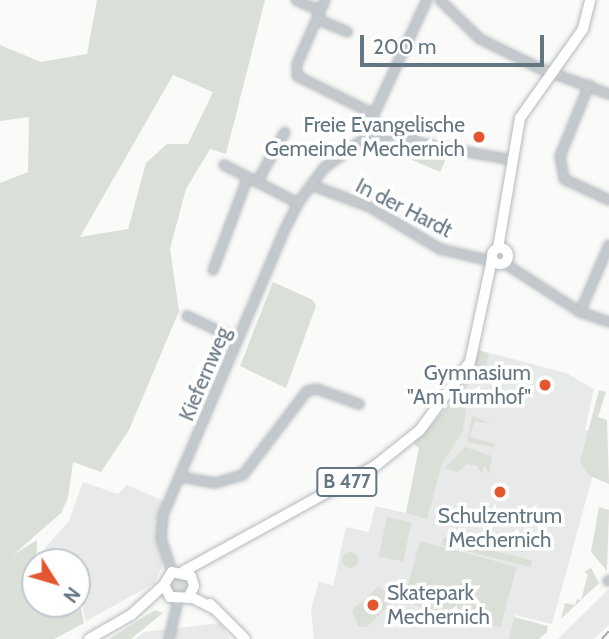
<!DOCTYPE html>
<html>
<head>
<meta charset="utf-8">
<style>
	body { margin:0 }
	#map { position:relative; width:609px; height:639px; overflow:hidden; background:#fafaf8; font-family:Cabin,sans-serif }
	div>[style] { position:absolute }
	.built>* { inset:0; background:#e8e9e9 }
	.green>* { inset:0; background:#dadfd7; transform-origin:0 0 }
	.round { border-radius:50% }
	.roads { filter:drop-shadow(0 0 2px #b5babe) drop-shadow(0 0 2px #b5babe) }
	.minor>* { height:8px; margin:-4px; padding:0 4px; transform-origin:4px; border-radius:4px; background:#c3c8cc }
	.major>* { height:10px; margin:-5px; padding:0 5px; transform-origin:5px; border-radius:5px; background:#fff }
	.major>.ring { margin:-5px; padding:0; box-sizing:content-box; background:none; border:10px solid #fff; border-radius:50% }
	.rail>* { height:2px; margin-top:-1px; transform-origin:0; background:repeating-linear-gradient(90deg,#a2aab0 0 10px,transparent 0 15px) }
	.dots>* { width:19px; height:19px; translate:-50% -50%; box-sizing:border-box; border:4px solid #fff; border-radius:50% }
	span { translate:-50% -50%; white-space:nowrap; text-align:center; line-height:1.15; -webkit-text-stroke:7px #fff; paint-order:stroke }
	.shield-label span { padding:2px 5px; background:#fff; border:2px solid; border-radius:5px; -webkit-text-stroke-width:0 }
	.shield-label { font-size:19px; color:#657683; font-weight:700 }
	.poi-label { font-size:21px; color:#657683 }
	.right { translate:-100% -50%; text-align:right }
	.left { translate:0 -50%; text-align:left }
	.street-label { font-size:21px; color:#657683 }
	.north { position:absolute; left:21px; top:548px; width:70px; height:70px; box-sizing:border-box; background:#fff; border:2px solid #c1c8cd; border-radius:50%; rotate:127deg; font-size:19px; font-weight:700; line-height:28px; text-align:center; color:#657683 }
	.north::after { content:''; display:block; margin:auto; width:24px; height:32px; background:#e4572e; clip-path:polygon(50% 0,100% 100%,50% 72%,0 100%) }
	.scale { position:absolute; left:360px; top:35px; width:184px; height:32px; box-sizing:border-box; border:4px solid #657683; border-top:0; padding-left:9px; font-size:21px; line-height:24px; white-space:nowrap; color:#657683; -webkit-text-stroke:5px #fff; paint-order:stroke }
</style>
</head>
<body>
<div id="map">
	<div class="built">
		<i style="clip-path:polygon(479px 350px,566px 373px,594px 389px,585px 430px,605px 431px,552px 624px,515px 615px,509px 639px,314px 639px,311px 609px,319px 581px,333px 586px,346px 527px,369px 532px,375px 506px,406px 513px,419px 448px,414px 444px,453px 401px,461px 403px,464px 399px,457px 392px)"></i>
		<i style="clip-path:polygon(83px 482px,118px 494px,127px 485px,166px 502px,158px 525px,163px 564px,155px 583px,86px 621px,77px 589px,77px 562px,48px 562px,45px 548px,69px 521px)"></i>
		<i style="clip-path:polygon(609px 589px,609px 625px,593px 639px,558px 639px)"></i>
		<i style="clip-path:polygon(221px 623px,230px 639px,135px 639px,144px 632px)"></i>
	</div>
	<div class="green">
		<i style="clip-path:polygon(evenodd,97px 0,265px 0,226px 154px,210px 149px,186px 189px,170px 249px,179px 311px,129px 430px,101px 472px,73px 462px,68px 498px,61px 513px,13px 555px,37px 540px,35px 604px,77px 604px,77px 589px,84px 623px,54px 639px,0 639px,0 183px,28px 172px,29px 117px,0 121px,0 45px,41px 62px,87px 54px,97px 0,173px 75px,213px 92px,188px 144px,167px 144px,146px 163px,128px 229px,80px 237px,173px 75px)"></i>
		<i style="clip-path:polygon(399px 143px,448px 154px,440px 172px,396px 153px)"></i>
		<i style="clip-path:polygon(273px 282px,313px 300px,316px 306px,286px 388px,240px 366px)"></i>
		<i style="clip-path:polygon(479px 350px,489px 354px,486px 367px,478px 366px,465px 391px,458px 393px)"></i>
		<i style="clip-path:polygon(599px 390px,606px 392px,598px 417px,607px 420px,609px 484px,588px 475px,580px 462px)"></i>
		<i style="clip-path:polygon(455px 398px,466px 409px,463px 431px,442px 464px,427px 519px,406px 513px,419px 448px,414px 444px)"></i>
		<i style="clip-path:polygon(472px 416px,492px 424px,474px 421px,470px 437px,496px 444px,494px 447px,467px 442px)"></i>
		<i style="clip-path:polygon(465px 447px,492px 456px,489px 474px,484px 465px,482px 474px,477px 466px,467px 464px,457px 472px,445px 468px)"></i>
		<i style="clip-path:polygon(599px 507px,609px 510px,607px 571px,591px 552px)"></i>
		<i style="left:387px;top:517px;width:25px;height:40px;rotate:12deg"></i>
		<i class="round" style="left:512px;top:532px;width:20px;height:20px"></i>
		<i style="left:443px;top:538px;width:92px;height:7px;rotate:14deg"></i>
		<i style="left:420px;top:541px;width:100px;height:63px;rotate:15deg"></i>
		<i class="round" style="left:342px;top:552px;width:16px;height:16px"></i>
		<i style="clip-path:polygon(591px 568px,599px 583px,561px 619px,565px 603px,575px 605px,577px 599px,581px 600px,588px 574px,584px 572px)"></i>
		<i style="clip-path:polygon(176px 574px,189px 582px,187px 593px,174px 597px,168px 581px)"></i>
		<i style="clip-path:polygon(378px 587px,392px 595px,392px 602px,367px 627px,358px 626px,352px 610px)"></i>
		<i style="clip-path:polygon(155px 610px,163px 613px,131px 639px,109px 639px)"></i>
		<i style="clip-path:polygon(514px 617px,548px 626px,547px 632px,539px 639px,509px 639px)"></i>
	</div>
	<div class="roads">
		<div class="minor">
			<i style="left:296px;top:0;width:27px;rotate:24deg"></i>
			<i style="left:325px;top:0;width:70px;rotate:113.6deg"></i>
			<i style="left:297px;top:64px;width:12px;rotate:90deg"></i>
			<i style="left:297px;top:76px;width:86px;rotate:26.3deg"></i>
			<i style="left:374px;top:114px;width:18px;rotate:93deg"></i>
			<i style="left:440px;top:0;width:56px;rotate:44.3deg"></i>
			<i style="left:480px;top:39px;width:66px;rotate:26.2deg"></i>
			<i style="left:539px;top:68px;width:75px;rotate:20.4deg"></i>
			<i style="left:317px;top:19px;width:33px;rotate:23deg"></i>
			<i style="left:589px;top:85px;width:77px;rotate:112.2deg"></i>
			<i style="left:560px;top:156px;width:23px;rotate:80deg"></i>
			<i style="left:564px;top:179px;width:50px;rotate:25deg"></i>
			<i style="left:374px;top:114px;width:126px;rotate:-65.1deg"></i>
			<i style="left:373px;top:132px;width:9px;rotate:32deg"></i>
			<i style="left:381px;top:137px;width:15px;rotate:-11deg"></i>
			<i style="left:224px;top:165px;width:83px;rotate:27.2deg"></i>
			<i style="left:257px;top:182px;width:57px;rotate:-60.8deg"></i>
			<i style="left:311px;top:185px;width:63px;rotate:20.4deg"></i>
			<i style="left:370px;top:207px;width:82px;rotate:31deg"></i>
			<i style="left:440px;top:249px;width:52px;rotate:13.2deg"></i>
			<i style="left:504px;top:263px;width:90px;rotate:32.8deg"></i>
			<i style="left:580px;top:312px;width:31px;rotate:19deg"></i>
			<i style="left:213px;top:270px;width:99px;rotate:-69.4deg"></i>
			<i style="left:580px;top:312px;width:73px;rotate:-66.6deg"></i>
			<i style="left:187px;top:316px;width:56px;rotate:25.2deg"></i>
			<i style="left:181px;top:477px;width:35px;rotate:10deg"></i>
			<i style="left:215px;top:483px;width:29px;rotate:-16deg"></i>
			<i style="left:243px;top:475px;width:106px;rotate:-52.7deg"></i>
			<i style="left:307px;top:391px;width:10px;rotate:-11deg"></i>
			<i style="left:317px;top:389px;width:45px;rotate:19.7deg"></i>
			<i style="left:172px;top:572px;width:35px;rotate:-108deg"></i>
			<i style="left:161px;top:539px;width:24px;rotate:-85deg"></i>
			<i style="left:163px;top:515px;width:306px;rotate:-66.9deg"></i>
			<i style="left:283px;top:233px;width:34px;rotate:-63deg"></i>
			<i style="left:298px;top:203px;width:44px;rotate:-53.4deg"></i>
			<i style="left:324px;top:168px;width:69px;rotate:-36.2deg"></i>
			<i style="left:380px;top:127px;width:47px;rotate:21.1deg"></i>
			<i style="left:424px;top:144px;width:89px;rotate:10.3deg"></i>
			<i style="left:608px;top:581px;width:1px;rotate:-45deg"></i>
			<i style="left:169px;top:639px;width:39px;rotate:-77deg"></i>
		</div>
		<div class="major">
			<i style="left:498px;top:248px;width:132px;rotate:-80.4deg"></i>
			<i style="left:520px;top:118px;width:109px;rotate:-54.7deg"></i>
			<i style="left:583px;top:29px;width:30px;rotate:-76deg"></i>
			<i class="ring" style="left:492px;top:248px;width:6px;height:6px"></i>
			<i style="left:184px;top:571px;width:218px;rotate:-28.8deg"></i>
			<i style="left:375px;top:466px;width:58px;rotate:-38.7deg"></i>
			<i style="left:420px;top:430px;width:84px;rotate:-53.7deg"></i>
			<i style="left:470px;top:362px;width:105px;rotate:-77.9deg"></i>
			<i style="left:188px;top:598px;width:13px;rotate:-63deg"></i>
			<i style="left:194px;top:586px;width:10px;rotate:-107deg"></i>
			<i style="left:191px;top:576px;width:19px;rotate:-168deg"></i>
			<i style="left:172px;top:572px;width:15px;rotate:122deg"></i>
			<i style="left:164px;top:585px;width:13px;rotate:63deg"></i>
			<i style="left:170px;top:597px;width:23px;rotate:2deg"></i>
			<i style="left:193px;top:598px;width:25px;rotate:27deg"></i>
			<i style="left:210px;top:604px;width:49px;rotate:45deg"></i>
			<i style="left:89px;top:639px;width:48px;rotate:-29.7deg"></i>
			<i style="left:131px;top:615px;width:45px;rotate:-42.3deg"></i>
		</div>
	</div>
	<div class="rail">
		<i style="left:602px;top:639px;width:11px;rotate:-49deg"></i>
	</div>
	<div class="dots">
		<i style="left:479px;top:137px;background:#e4572e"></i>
		<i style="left:545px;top:385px;background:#e4572e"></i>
		<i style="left:500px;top:492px;background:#e4572e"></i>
		<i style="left:373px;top:605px;background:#e4572e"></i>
	</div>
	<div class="shield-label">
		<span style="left:347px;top:482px">B 477</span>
	</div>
	<div class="poi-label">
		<span class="right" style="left:465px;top:137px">Freie Evangelische<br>Gemeinde Mechernich</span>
		<span class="right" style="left:531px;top:385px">Gymnasium<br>"Am Turmhof"</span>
		<span style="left:500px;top:528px">Schulzentrum<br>Mechernich</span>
		<span class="left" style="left:387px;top:605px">Skatepark<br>Mechernich</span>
	</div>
	<div class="street-label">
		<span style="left:404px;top:208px;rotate:27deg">In der Hardt</span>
		<span style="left:205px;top:374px;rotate:-67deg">Kiefernweg</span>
	</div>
	<div class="north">N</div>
	<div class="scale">200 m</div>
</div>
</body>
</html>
